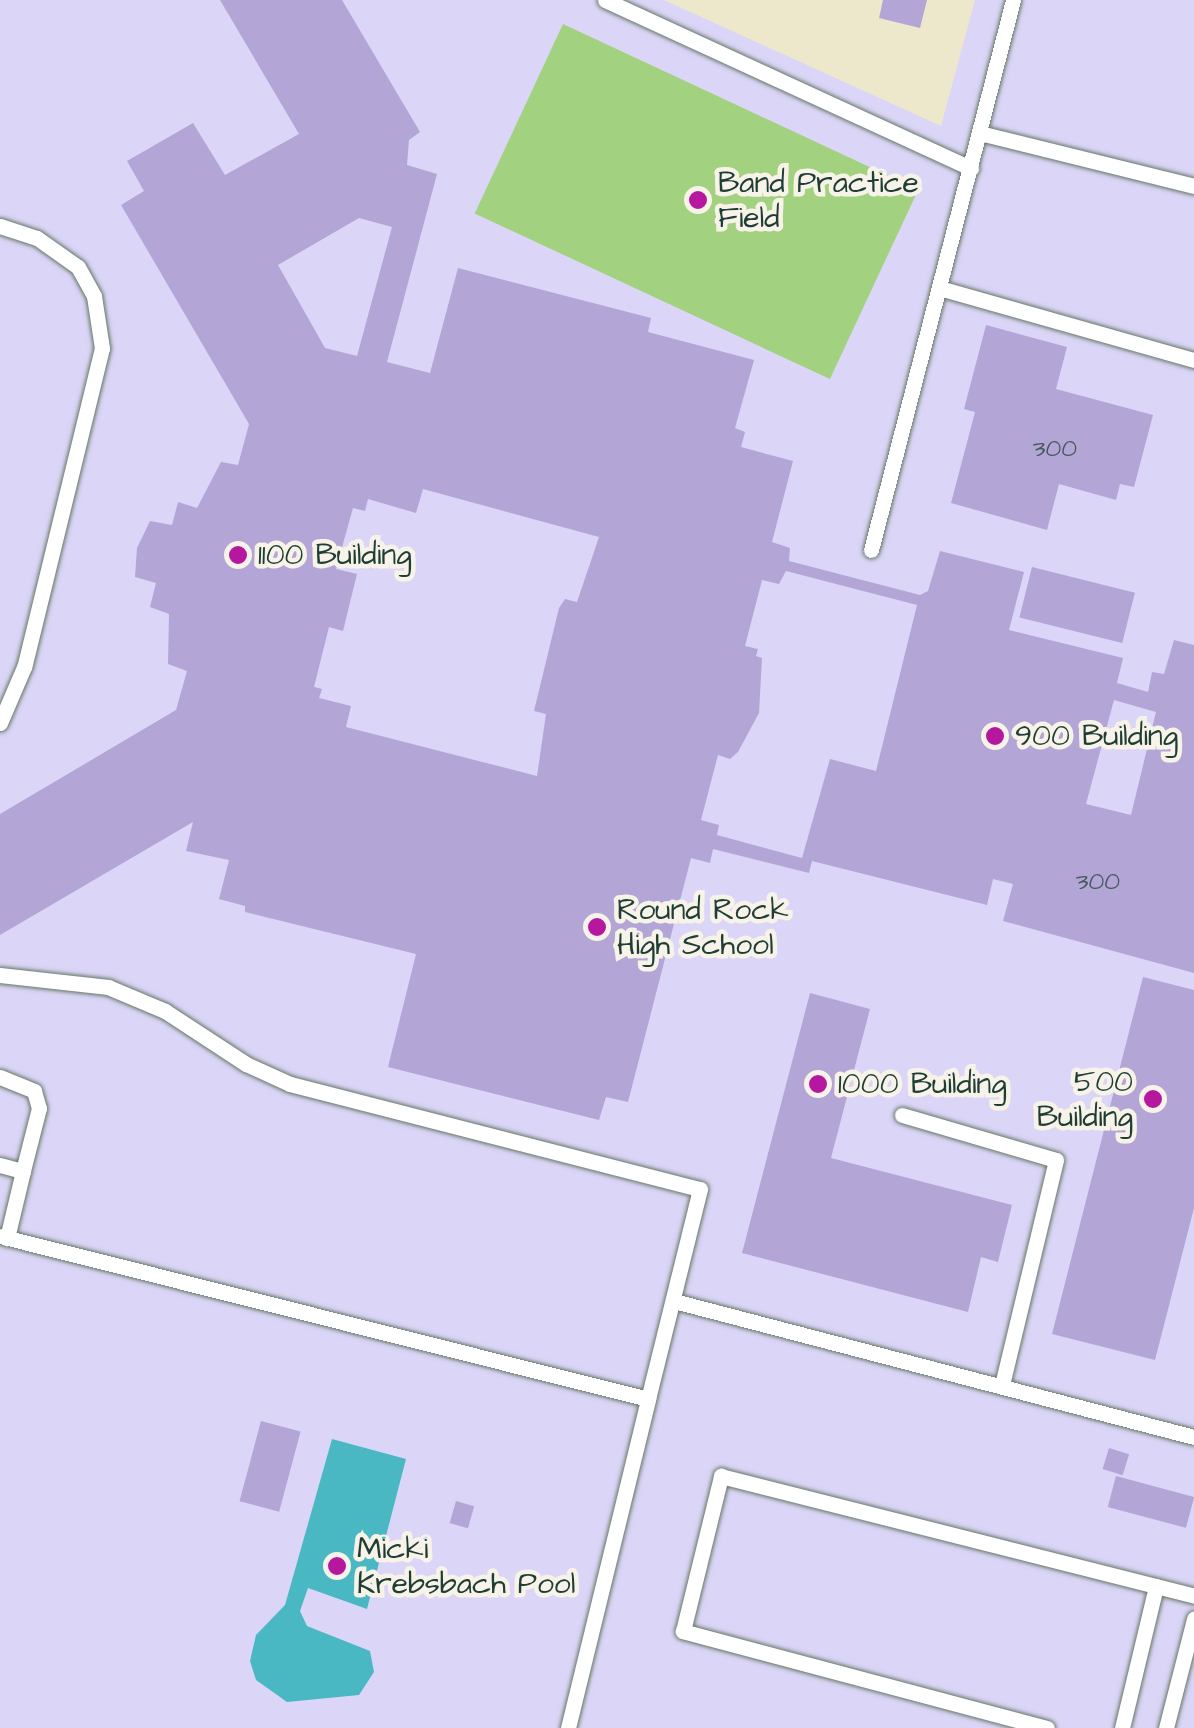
<!DOCTYPE html>
<html>
<head>
<meta charset="utf-8">
<style>
	body { margin:0 }
	#map { position:relative; width:1194px; height:1728px; overflow:hidden; background:#ede7cb; font-family:"Architects Daughter",sans-serif }
	div>[style] { position:absolute }
	.built>* { inset:0; background:#dbd6f7 }
	.green>* { inset:0; background:#a2d17f; transform-origin:0 0 }
	.water>* { inset:0; background:#4ab8c3 }
	.building>* { inset:0; background:#b3a5d5; transform-origin:0 0 }
	.roads { filter:drop-shadow(0 0 2px #677869) drop-shadow(0 0 2px #677869) }
	.service>* { height:15px; margin:-7.5px; padding:0 7.5px; transform-origin:7.5px; border-radius:7.5px; background:#fff }
	.dots>* { width:28px; height:28px; translate:-50% -50%; box-sizing:border-box; border:5px solid #f7f3e8; border-radius:50% }
	span { translate:-50% -50%; white-space:nowrap; text-align:center; line-height:1.15; -webkit-text-stroke:9px #f7f3e8; paint-order:stroke }
	.number-label { font-size:25px; color:#44575c }
	.number-label span { -webkit-text-stroke-width:0 }
	.poi-label { font-size:30px; color:#1f3d34 }
	.left { translate:0 -50%; text-align:left }
	.right { translate:-100% -50%; text-align:right }
</style>
</head>
<body>
<div id="map">
	<div class="built">
		<i style="clip-path:polygon(0 0,664px 0,941px 126px,975px 0,1194px 0,1194px 1728px,0 1728px)"></i>
	</div>
	<div class="green">
		<i style="left:563px;top:24px;width:392px;height:209px;rotate:25deg"></i>
	</div>
	<div class="water">
		<i style="clip-path:polygon(332px 1439px,406px 1459px,367px 1609px,308px 1588px,300px 1611px,307px 1626px,370px 1651px,374px 1672px,359px 1695px,287px 1702px,256px 1680px,250px 1661px,256px 1635px,285px 1605px)"></i>
	</div>
	<div class="building">
		<i style="clip-path:polygon(evenodd,220px 0,342px 0,420px 132px,409px 140px,407px 165px,437px 174px,387px 362px,430px 373px,458px 268px,651px 318px,648px 332px,754px 360px,735px 428px,745px 432px,741px 447px,793px 461px,772px 542px,790px 548px,789px 561px,920px 595px,928px 591px,940px 551px,1024px 572px,1009px 630px,1123px 658px,1117px 683px,1148px 692px,1152px 672px,1164px 674px,1174px 640px,1194px 645px,1194px 973px,1003px 921px,1013px 884px,993px 879px,987px 905px,812px 861px,809px 873px,713px 849px,710px 863px,691px 858px,628px 1102px,606px 1097px,599px 1120px,388px 1067px,416px 954px,245px 912px,245px 906px,219px 899px,229px 860px,186px 851px,193px 822px,0 935px,0 814px,176px 710px,187px 671px,168px 664px,169px 614px,150px 607px,156px 583px,135px 577px,137px 548px,150px 521px,172px 525px,178px 502px,197px 508px,221px 462px,238px 465px,249px 424px,121px 205px,144px 191px,127px 161px,193px 123px,225px 175px,299px 134px,220px 0,359px 218px,392px 227px,357px 356px,325px 348px,278px 265px,359px 218px,220px 0,423px 489px,599px 537px,577px 602px,565px 599px,559px 608px,534px 711px,546px 714px,537px 776px,346px 727px,351px 706px,319px 698px,322px 689px,314px 687px,329px 627px,343px 631px,357px 574px,336px 569px,353px 508px,365px 511px,368px 499px,416px 513px,423px 489px,220px 0,786px 571px,917px 605px,876px 771px,830px 759px,802px 858px,717px 835px,719px 825px,701px 820px,718px 755px,730px 759px,738px 752px,759px 713px,762px 658px,756px 656px,758px 649px,745px 646px,762px 580px,779px 584px,786px 571px,220px 0,1114px 700px,1156px 712px,1131px 815px,1086px 804px,1114px 700px)"></i>
		<i style="clip-path:polygon(883px 0,927px 0,920px 28px,879px 18px)"></i>
		<i style="clip-path:polygon(986px 325px,1067px 347px,1056px 389px,1153px 415px,1134px 487px,1120px 484px,1116px 500px,1059px 484px,1047px 530px,951px 503px,975px 412px,964px 409px)"></i>
		<i style="left:1032px;top:567px;width:106px;height:52px;rotate:14deg"></i>
		<i style="clip-path:polygon(1143px 977px,1194px 990px,1194px 1208px,1155px 1360px,1052px 1334px)"></i>
		<i style="clip-path:polygon(810px 993px,870px 1009px,831px 1158px,1012px 1205px,998px 1262px,981px 1257px,968px 1312px,742px 1253px)"></i>
		<i style="left:261px;top:1421px;width:41px;height:83px;rotate:15deg"></i>
		<i style="left:1109px;top:1448px;width:21px;height:22px;rotate:17deg"></i>
		<i style="left:1116px;top:1476px;width:81px;height:32px;rotate:15deg"></i>
		<i style="left:456px;top:1501px;width:19px;height:23px;rotate:16deg"></i>
	</div>
	<div class="roads">
		<div class="service">
			<i style="left:605px;top:0;width:403px;rotate:24.7deg"></i>
			<i style="left:980px;top:133px;width:220px;rotate:13.9deg"></i>
			<i style="left:0;top:226px;width:39px;rotate:18deg"></i>
			<i style="left:37px;top:238px;width:50px;rotate:35.3deg"></i>
			<i style="left:78px;top:267px;width:33px;rotate:61deg"></i>
			<i style="left:94px;top:296px;width:53px;rotate:81.3deg"></i>
			<i style="left:102px;top:348px;width:328px;rotate:103.7deg"></i>
			<i style="left:24px;top:667px;width:61px;rotate:113.2deg"></i>
			<i style="left:943px;top:289px;width:261px;rotate:15.8deg"></i>
			<i style="left:871px;top:550px;width:568px;rotate:-75.52deg"></i>
			<i style="left:0;top:975px;width:109px;rotate:6.3deg"></i>
			<i style="left:108px;top:987px;width:62px;rotate:22.8deg"></i>
			<i style="left:165px;top:1011px;width:97px;rotate:33.2deg"></i>
			<i style="left:246px;top:1064px;width:48px;rotate:24.4deg"></i>
			<i style="left:290px;top:1084px;width:423px;rotate:14.4deg"></i>
			<i style="left:700px;top:1189px;width:216px;rotate:103.9deg"></i>
			<i style="left:648px;top:1399px;width:668px;rotate:-165.88deg"></i>
			<i style="left:0;top:1077px;width:37px;rotate:22deg"></i>
			<i style="left:34px;top:1091px;width:18px;rotate:74deg"></i>
			<i style="left:39px;top:1108px;width:65px;rotate:104.3deg"></i>
			<i style="left:902px;top:1115px;width:160px;rotate:16.3deg"></i>
			<i style="left:1056px;top:1160px;width:231px;rotate:103.5deg"></i>
			<i style="left:0;top:1165px;width:24px;rotate:15deg"></i>
			<i style="left:23px;top:1171px;width:69px;rotate:103.4deg"></i>
			<i style="left:674px;top:1301px;width:537px;rotate:14.66deg"></i>
			<i style="left:568px;top:1728px;width:339px;rotate:-76.3deg"></i>
			<i style="left:1047px;top:1728px;width:377px;rotate:-165.1deg"></i>
			<i style="left:683px;top:1631px;width:160px;rotate:-76.2deg"></i>
			<i style="left:721px;top:1476px;width:488px;rotate:14.2deg"></i>
			<i style="left:1122px;top:1728px;width:146px;rotate:-76.5deg"></i>
			<i style="left:1166px;top:1728px;width:113px;rotate:-75.6deg"></i>
		</div>
	</div>
	<div class="dots">
		<i style="left:698px;top:200px;background:#b5179e"></i>
		<i style="left:238px;top:555px;background:#b5179e"></i>
		<i style="left:995px;top:736px;background:#b5179e"></i>
		<i style="left:597px;top:927px;background:#b5179e"></i>
		<i style="left:818px;top:1084px;background:#b5179e"></i>
		<i style="left:1153px;top:1099px;background:#b5179e"></i>
		<i style="left:337px;top:1566px;background:#b5179e"></i>
	</div>
	<div class="number-label">
		<span style="left:1055px;top:449px">300</span>
		<span style="left:1098px;top:882px">300</span>
	</div>
	<div class="poi-label">
		<span class="left" style="left:718px;top:200px">Band Practice<br>Field</span>
		<span class="left" style="left:258px;top:555px">1100 Building</span>
		<span class="left" style="left:1015px;top:736px">900 Building</span>
		<span class="left" style="left:617px;top:927px">Round Rock<br>High School</span>
		<span class="right" style="left:1133px;top:1099px">500<br>Building</span>
		<span class="left" style="left:838px;top:1084px">1000 Building</span>
		<span class="left" style="left:357px;top:1566px">Micki<br>Krebsbach Pool</span>
	</div>
</div>
</body>
</html>
